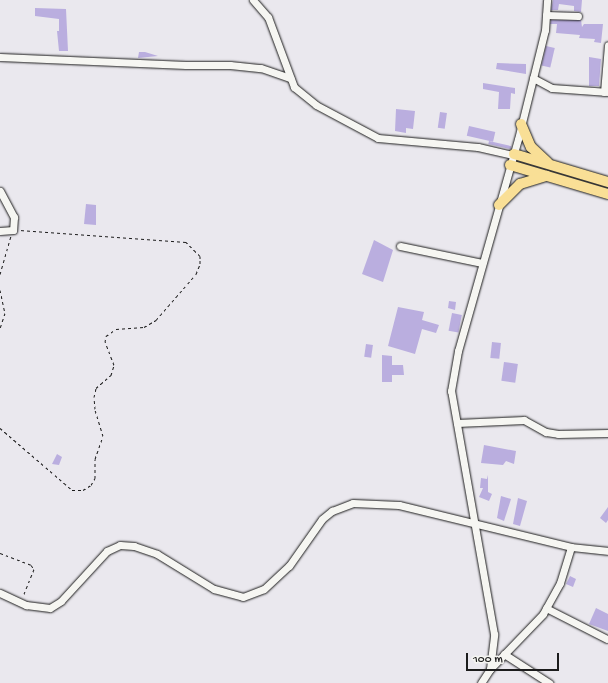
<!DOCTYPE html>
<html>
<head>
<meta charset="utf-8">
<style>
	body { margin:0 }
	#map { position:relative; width:608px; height:683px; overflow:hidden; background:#eae8ee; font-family:"Gochi Hand",sans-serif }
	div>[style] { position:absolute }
	.building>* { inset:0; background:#baaedf; transform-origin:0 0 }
	.path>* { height:1px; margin-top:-0.5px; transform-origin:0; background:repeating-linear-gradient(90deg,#1c1c1c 0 3px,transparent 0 6px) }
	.roads { filter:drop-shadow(0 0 1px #1c1c1c) drop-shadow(0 0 1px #1c1c1c) }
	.minor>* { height:7px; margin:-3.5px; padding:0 3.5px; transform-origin:3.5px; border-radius:3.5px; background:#f6f6f2 }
	.highway>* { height:10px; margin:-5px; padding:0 5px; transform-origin:5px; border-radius:5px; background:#f9df96 }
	span { translate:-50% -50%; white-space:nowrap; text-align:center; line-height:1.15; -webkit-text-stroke:3px #f6f6f2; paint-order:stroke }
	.scale { position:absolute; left:466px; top:653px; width:93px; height:18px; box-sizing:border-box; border:2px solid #1c1c1c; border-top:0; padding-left:5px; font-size:12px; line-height:14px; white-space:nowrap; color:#1c1c1c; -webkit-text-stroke:3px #f6f6f2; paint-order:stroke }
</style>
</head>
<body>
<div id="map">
	<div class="building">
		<i style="clip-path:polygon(553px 0,582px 0,581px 12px,574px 11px,574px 6px,559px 4px,558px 10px,551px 10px)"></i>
		<i style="clip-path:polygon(35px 8px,66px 9px,68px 51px,59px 51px,57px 31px,59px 31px,59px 19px,35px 16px)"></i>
		<i style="clip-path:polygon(551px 20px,581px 20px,582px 27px,584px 24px,603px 24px,601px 43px,594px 42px,595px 39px,579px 38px,580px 35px,556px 33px,557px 24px,550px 24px)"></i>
		<i style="left:546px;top:46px;width:9px;height:20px;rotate:13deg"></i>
		<i style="clip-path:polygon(139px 52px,145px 52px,158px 56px,138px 58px)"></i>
		<i style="clip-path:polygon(589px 57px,601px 59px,599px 86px,589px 86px)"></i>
		<i style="clip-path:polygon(497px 63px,526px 64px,526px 74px,496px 69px)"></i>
		<i style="clip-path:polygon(483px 83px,515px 88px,515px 94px,511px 93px,510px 109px,498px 109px,499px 92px,483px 89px)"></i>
		<i style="clip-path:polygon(396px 109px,415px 111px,413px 129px,406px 128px,406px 133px,395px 131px)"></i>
		<i style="left:440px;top:112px;width:7px;height:16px;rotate:8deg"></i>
		<i style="left:469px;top:126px;width:27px;height:10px;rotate:13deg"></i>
		<i style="left:489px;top:141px;width:23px;height:3px;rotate:13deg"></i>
		<i style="clip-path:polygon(86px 204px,96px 205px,96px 225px,84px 224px)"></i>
		<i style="clip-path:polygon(374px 240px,393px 250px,383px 282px,362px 274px)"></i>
		<i style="clip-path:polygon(449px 301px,456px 302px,455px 310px,448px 308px)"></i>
		<i style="clip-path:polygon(398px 307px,424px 312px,422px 320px,439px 325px,436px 333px,422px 329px,415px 354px,388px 346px)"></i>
		<i style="left:452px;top:313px;width:10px;height:18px;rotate:11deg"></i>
		<i style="left:492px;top:342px;width:9px;height:16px;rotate:6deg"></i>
		<i style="left:366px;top:344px;width:7px;height:13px;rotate:8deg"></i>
		<i style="clip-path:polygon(382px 355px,392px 356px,392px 365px,403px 365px,404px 375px,392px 375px,392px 382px,382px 382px)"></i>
		<i style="left:504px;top:362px;width:14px;height:19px;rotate:8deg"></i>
		<i style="clip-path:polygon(484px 445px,516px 451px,514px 464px,506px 461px,503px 465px,481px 463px)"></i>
		<i style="clip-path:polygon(57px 454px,62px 457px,59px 465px,52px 464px)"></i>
		<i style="clip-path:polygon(488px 475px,488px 492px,492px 494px,489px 501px,479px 497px,483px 488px,480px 488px,481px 478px,487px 479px)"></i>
		<i style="clip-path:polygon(501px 496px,511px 499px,504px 521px,497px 518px)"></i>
		<i style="clip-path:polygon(518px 498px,527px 501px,520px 526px,513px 524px)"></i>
		<i style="clip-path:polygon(608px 507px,608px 520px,606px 523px,600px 518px)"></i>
		<i style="clip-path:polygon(570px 576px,576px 579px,573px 587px,566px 584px)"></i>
		<i style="clip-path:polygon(596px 608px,608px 614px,608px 631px,589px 624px)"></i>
	</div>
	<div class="path">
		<i style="left:0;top:274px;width:40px;rotate:-74deg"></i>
		<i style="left:0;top:290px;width:24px;rotate:78deg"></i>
		<i style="left:5px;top:313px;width:16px;rotate:108deg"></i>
		<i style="left:0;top:428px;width:95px;rotate:40.7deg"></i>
		<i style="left:72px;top:490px;width:11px"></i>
		<i style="left:83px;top:490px;width:9px;rotate:-32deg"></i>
		<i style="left:91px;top:485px;width:8px;rotate:-60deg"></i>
		<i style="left:95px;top:478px;width:19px;rotate:-90deg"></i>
		<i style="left:95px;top:459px;width:24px;rotate:-71deg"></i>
		<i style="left:103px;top:436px;width:28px;rotate:-107deg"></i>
		<i style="left:95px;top:409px;width:12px;rotate:-95deg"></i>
		<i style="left:94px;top:397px;width:9px;rotate:-77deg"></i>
		<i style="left:96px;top:388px;width:20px;rotate:-41deg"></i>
		<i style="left:111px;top:375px;width:10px;rotate:-73deg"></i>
		<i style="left:114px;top:365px;width:25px;rotate:-111deg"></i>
		<i style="left:105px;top:342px;width:6px;rotate:-81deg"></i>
		<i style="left:106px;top:336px;width:12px;rotate:-35deg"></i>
		<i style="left:116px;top:329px;width:28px;rotate:-4deg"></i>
		<i style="left:144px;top:327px;width:14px;rotate:-30deg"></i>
		<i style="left:156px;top:320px;width:61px;rotate:-49deg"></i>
		<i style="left:196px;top:274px;width:11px;rotate:-68deg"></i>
		<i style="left:200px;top:264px;width:8px;rotate:-90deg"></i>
		<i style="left:200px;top:256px;width:20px;rotate:-135deg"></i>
		<i style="left:186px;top:242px;width:167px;rotate:-175.9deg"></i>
		<i style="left:0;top:553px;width:33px;rotate:21deg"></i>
		<i style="left:31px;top:565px;width:5px;rotate:53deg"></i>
		<i style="left:34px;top:569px;width:29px;rotate:112deg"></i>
	</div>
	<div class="roads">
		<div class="minor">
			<i style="left:253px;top:0;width:23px;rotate:49deg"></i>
			<i style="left:268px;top:17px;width:75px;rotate:69.6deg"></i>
			<i style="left:294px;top:87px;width:28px;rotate:39deg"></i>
			<i style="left:316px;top:105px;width:70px;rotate:28deg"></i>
			<i style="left:378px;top:138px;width:100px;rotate:5.1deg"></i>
			<i style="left:478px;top:147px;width:36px;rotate:13deg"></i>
			<i style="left:546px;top:15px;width:32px;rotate:2deg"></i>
			<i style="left:0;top:57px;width:186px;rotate:2.5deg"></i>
			<i style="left:186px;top:65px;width:44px"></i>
			<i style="left:230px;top:65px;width:31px;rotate:6deg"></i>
			<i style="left:261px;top:68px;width:31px;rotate:19deg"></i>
			<i style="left:533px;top:78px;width:21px;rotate:28deg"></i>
			<i style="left:552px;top:88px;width:56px;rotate:4.1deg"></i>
			<i style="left:604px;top:92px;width:47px;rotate:-85.1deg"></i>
			<i style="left:0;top:191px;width:30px;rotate:62deg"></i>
			<i style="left:14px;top:217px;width:13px;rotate:94deg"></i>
			<i style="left:13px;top:230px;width:13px;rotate:176deg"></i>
			<i style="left:400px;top:246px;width:84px;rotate:11.7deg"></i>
			<i style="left:457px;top:423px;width:67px;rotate:-2.6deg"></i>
			<i style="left:524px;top:420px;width:25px;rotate:29deg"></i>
			<i style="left:546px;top:432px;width:12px;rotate:9deg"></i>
			<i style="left:558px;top:434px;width:50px;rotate:-1.1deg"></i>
			<i style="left:571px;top:547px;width:37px;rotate:6deg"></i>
			<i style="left:0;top:593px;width:29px;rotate:25deg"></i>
			<i style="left:26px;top:605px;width:24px;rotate:7deg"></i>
			<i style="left:50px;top:608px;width:13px;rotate:-32deg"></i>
			<i style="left:61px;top:601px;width:68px;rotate:-47.4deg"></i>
			<i style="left:107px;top:551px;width:14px;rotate:-25deg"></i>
			<i style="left:120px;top:545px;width:14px;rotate:4deg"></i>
			<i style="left:134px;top:546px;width:24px;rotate:19deg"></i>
			<i style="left:157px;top:554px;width:67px;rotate:31.6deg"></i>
			<i style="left:214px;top:589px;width:30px;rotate:15deg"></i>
			<i style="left:243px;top:597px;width:22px;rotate:-21deg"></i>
			<i style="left:264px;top:589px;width:34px;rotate:-43deg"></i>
			<i style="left:289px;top:566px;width:57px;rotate:-54.9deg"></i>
			<i style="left:322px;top:519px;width:13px;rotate:-39deg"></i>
			<i style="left:332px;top:511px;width:22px;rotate:-21deg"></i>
			<i style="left:353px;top:503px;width:46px;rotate:2.5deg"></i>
			<i style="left:399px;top:505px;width:177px;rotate:13.7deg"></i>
			<i style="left:571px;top:547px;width:38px;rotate:107deg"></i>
			<i style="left:560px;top:583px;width:35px;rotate:119deg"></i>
			<i style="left:543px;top:614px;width:76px;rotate:133.9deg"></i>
			<i style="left:546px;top:608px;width:68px;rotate:26.9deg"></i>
			<i style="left:504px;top:654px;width:54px;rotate:32.8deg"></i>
			<i style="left:481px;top:683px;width:17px;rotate:-57deg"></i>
			<i style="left:490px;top:669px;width:35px;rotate:-83deg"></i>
			<i style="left:494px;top:634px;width:247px;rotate:-100deg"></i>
			<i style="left:451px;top:391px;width:41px;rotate:-80.1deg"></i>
			<i style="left:458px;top:351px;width:220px;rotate:-74.2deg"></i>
			<i style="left:518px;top:139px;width:112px;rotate:-76.1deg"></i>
			<i style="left:545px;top:30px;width:30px;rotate:-86deg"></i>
		</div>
		<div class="highway">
			<i style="left:521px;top:124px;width:25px;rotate:67deg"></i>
			<i style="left:531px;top:147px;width:23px;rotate:43deg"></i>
			<i style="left:514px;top:154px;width:98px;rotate:16.6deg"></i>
			<i style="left:510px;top:165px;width:102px;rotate:16.5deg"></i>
			<i style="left:499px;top:205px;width:30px;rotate:-45deg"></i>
			<i style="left:520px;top:184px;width:28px;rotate:-17deg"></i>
		</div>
	</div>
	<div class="scale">100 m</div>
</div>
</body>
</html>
